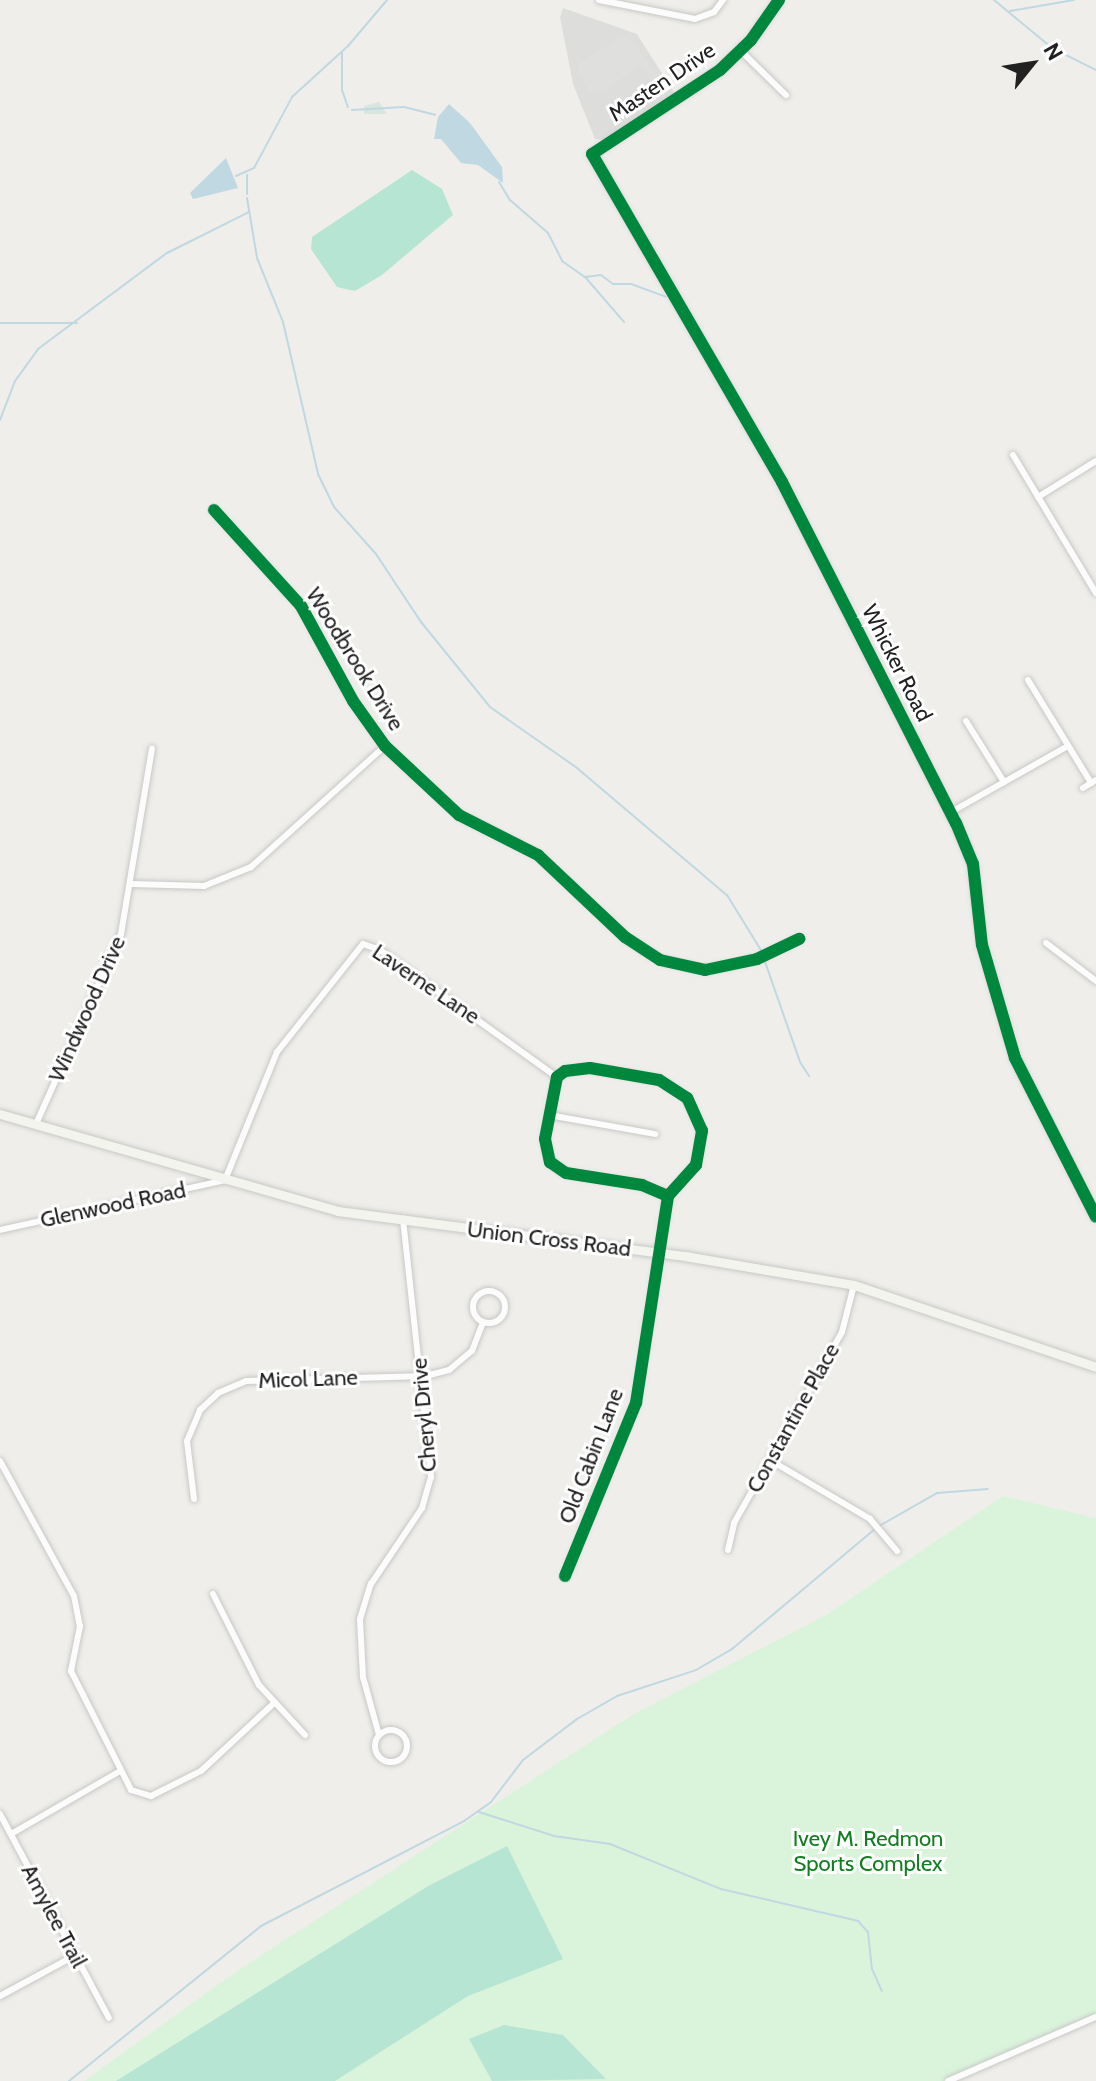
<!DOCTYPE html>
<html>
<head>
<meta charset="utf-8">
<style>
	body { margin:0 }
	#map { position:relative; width:1096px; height:2081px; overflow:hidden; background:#efeeeb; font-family:Cabin,sans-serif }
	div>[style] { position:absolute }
	.religious>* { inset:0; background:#dddddc }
	.wetland>* { inset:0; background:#d8e6de }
	.park>* { inset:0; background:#daf4dc }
	.pitch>* { inset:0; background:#b7e5d4 }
	.parking>* { inset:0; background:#dfdfde }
	.water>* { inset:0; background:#bfd8e1 }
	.stream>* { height:2px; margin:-1px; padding:0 1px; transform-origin:1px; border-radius:1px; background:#bfd8e1 }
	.roads { filter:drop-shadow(0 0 2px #c8c8c6) drop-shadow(0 0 2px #c8c8c6) }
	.minor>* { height:6px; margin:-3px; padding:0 3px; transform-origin:3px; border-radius:3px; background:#fdfcfc }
	.minor>.ring { margin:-3px; padding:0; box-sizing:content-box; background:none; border:6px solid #fdfcfc; border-radius:50% }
	.tertiary>* { height:8px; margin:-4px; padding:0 4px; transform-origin:4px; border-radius:4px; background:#fdfcfc }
	.secondary>* { height:9px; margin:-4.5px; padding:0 4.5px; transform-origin:4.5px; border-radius:4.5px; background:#f3f4ed }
	.cycleway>* { height:12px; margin:-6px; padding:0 6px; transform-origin:6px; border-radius:6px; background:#00873e }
	span { translate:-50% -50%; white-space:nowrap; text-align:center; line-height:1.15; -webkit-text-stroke:6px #fff; paint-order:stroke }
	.street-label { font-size:22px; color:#212121 }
	.park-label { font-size:22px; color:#107f1f }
	.north { position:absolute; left:992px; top:24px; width:80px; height:80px; -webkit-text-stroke:6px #fff; paint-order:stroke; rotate:60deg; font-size:22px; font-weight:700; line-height:32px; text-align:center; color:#212121 }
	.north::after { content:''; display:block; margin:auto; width:28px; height:36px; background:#212121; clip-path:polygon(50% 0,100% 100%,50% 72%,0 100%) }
</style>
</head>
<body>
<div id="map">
	<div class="religious">
		<i style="clip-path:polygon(563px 8px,637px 34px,675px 94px,605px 140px,595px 139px,573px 84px,560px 17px)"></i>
	</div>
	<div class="wetland">
		<i style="clip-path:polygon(379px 102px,387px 114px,364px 114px,364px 106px)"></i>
	</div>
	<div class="park">
		<i style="clip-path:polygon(1003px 1496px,1096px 1518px,1096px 2017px,948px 2081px,84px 2081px,231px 1975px,632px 1715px,826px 1615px)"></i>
	</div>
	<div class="pitch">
		<i style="clip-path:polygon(412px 170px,442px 189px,453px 215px,382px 275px,355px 291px,337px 287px,311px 249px,312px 237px)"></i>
		<i style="clip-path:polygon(507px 1846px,563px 1959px,468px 1996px,335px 2081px,116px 2081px,430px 1885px)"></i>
		<i style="clip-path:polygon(504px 2025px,563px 2035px,606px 2079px,492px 2081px,469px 2039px)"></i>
	</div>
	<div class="parking">
		<i style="clip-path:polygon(622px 36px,634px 41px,668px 94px,662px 98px,640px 64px,612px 86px,591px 94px,578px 72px,580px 63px)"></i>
	</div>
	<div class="water">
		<i style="clip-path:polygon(449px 104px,470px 123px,502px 167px,503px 183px,478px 165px,461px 163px,441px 139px,434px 139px,438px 117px)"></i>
		<i style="clip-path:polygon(226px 158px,238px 188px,193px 199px,190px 193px)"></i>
	</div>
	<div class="stream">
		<i style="left:994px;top:0;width:75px;rotate:39.6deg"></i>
		<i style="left:1052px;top:48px;width:49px;rotate:26.6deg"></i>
		<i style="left:1010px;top:11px;width:65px;rotate:-9.8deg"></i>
		<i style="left:342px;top:52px;width:38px;rotate:90deg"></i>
		<i style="left:342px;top:90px;width:18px;rotate:71deg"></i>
		<i style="left:352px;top:110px;width:52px;rotate:-3.3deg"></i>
		<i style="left:404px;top:107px;width:32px;rotate:14deg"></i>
		<i style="left:247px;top:175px;width:19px;rotate:90deg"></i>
		<i style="left:236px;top:176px;width:20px;rotate:-24deg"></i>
		<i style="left:254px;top:168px;width:81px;rotate:-61.8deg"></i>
		<i style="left:292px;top:97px;width:76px;rotate:-42.3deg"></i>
		<i style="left:348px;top:46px;width:60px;rotate:-49.7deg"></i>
		<i style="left:499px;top:182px;width:21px;rotate:59deg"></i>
		<i style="left:510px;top:200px;width:50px;rotate:41deg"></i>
		<i style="left:548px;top:233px;width:31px;rotate:63deg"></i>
		<i style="left:562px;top:261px;width:28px;rotate:35deg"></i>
		<i style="left:585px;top:277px;width:16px;rotate:-7deg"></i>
		<i style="left:601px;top:275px;width:15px;rotate:37deg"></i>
		<i style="left:613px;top:284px;width:18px"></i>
		<i style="left:631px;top:284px;width:37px;rotate:20deg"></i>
		<i style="left:247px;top:198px;width:61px;rotate:80.5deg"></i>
		<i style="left:257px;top:258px;width:69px;rotate:67.9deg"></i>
		<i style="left:283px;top:322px;width:156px;rotate:77deg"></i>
		<i style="left:318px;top:474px;width:37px;rotate:64deg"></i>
		<i style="left:334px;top:507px;width:63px;rotate:48.2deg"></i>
		<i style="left:376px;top:554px;width:82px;rotate:56.5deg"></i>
		<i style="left:421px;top:622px;width:109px;rotate:50.9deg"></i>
		<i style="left:490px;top:707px;width:106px;rotate:35deg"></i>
		<i style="left:577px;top:768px;width:197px;rotate:40.3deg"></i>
		<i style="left:727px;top:895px;width:67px;rotate:58.4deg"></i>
		<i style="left:586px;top:278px;width:58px;rotate:49.2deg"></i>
		<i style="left:0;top:323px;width:77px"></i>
		<i style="left:0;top:420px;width:42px;rotate:-69deg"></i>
		<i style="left:15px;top:381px;width:39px;rotate:-54deg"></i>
		<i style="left:38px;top:349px;width:161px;rotate:-36.7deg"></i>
		<i style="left:167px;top:253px;width:92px;rotate:-26.6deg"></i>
		<i style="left:764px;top:959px;width:109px;rotate:70.7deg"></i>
		<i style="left:800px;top:1062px;width:17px;rotate:57deg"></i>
		<i style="left:879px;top:1526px;width:67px;rotate:-29.6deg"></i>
		<i style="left:937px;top:1493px;width:51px;rotate:-4.5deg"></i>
		<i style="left:479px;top:1812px;width:79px;rotate:17.7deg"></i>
		<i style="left:554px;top:1836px;width:57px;rotate:8.1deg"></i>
		<i style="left:610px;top:1844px;width:120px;rotate:22.1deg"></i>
		<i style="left:721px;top:1889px;width:141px;rotate:13.1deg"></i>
		<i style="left:858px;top:1921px;width:15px;rotate:48deg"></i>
		<i style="left:868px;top:1932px;width:37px;rotate:84deg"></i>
		<i style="left:872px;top:1969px;width:24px;rotate:66deg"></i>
		<i style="left:69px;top:2081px;width:247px;rotate:-38.9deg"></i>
		<i style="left:261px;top:1926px;width:229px;rotate:-27.3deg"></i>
		<i style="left:464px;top:1821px;width:33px;rotate:-35deg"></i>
		<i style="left:491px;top:1802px;width:53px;rotate:-52.7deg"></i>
		<i style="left:523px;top:1760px;width:68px;rotate:-37.2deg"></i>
		<i style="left:577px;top:1719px;width:46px;rotate:-29.9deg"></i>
		<i style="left:617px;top:1696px;width:83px;rotate:-18.2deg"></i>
		<i style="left:696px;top:1670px;width:42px;rotate:-30.3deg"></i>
		<i style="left:732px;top:1649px;width:185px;rotate:-40deg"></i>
	</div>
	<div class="roads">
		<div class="minor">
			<i style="left:599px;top:0;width:98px;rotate:11.2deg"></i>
			<i style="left:695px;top:19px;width:20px;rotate:-20deg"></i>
			<i style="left:714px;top:12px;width:15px;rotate:-53deg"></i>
			<i style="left:741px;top:51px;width:63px;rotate:44.4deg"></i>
			<i style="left:1013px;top:455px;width:161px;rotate:59deg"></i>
			<i style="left:1038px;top:497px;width:68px;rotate:-31.8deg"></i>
			<i style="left:214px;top:510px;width:130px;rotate:47.8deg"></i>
			<i style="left:301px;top:606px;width:108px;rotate:61.3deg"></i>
			<i style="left:353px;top:701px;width:55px;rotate:54.6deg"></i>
			<i style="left:385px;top:746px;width:101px;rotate:43deg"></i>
			<i style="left:459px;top:815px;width:89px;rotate:26.9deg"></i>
			<i style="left:538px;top:855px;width:120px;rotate:43.3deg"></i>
			<i style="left:625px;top:937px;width:42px;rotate:33.3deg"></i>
			<i style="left:660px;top:960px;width:46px;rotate:12.5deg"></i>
			<i style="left:705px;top:970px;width:53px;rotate:-11.9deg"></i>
			<i style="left:757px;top:959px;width:47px;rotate:-25.5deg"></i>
			<i style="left:1028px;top:680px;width:121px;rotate:58.5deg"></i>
			<i style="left:966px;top:721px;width:72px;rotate:58.1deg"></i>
			<i style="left:1083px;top:788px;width:15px;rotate:-32deg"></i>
			<i style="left:951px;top:812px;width:134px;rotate:-29.4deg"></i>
			<i style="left:132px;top:884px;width:72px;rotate:1.6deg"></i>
			<i style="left:204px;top:886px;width:51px;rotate:-22deg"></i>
			<i style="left:251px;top:867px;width:181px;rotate:-42.1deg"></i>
			<i style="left:1046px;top:943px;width:63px;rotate:37.2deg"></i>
			<i style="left:549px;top:1115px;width:108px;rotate:10.2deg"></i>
			<i style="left:36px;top:1124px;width:208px;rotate:-65.9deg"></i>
			<i style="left:121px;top:934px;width:188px;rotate:-80.5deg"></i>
			<i style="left:0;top:1230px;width:230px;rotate:-12.5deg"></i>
			<i style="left:225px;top:1180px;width:138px;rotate:-67.9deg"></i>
			<i style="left:277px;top:1052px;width:138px;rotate:-51.5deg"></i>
			<i style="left:363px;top:944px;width:18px;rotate:19deg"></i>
			<i style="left:380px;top:950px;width:218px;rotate:35.7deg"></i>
			<i class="ring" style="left:473px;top:1291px;width:26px;height:26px"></i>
			<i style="left:770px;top:1460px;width:116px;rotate:30.5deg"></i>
			<i style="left:870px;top:1519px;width:42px;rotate:49.8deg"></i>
			<i style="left:0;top:1461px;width:154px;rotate:61.3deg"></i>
			<i style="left:74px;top:1596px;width:31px;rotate:79deg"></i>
			<i style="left:80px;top:1626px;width:46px;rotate:101.3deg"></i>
			<i style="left:71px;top:1671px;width:133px;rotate:63.2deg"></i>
			<i style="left:131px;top:1790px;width:21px;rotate:17deg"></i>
			<i style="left:151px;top:1796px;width:56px;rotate:-26.6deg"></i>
			<i style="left:201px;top:1771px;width:98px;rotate:-42.9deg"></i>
			<i style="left:194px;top:1499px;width:58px;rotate:-96.9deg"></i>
			<i style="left:187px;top:1441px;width:34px;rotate:-67deg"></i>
			<i style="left:200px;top:1410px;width:25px;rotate:-43deg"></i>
			<i style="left:218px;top:1393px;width:30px;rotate:-23deg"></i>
			<i style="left:246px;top:1381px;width:180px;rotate:-1.6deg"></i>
			<i style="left:426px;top:1376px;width:24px;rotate:-15deg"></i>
			<i style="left:449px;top:1370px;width:30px;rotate:-40deg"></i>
			<i style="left:472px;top:1351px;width:30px;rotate:-69deg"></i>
			<i style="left:728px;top:1550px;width:28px;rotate:-77deg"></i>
			<i style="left:734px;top:1523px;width:219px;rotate:-60.5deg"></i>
			<i style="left:842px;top:1332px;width:49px;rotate:-75.7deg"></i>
			<i style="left:565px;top:1576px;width:187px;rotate:-67.7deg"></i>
			<i style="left:636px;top:1403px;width:209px;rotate:-81.2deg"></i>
			<i style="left:668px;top:1196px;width:42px;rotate:-47.9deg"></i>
			<i style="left:696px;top:1165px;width:35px;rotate:-80deg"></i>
			<i style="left:702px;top:1131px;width:36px;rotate:-114deg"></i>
			<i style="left:687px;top:1098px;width:33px;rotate:-147deg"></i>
			<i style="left:659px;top:1080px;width:70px;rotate:-170.1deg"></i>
			<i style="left:590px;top:1068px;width:25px;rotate:173deg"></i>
			<i style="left:565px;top:1071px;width:10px;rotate:143deg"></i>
			<i style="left:557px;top:1077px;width:63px;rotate:101deg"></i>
			<i style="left:545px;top:1139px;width:24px;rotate:78deg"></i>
			<i style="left:550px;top:1162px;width:19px;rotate:35deg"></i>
			<i style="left:566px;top:1173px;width:77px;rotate:9deg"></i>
			<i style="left:642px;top:1185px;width:28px;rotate:23deg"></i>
			<i style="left:213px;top:1594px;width:102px;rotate:63.2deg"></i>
			<i style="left:259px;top:1685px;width:68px;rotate:47.4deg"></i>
			<i class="ring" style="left:375px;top:1730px;width:26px;height:26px"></i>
			<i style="left:379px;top:1735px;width:60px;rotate:-105.4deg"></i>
			<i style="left:363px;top:1677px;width:58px;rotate:-93deg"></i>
			<i style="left:360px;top:1619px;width:37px;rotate:-73deg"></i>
			<i style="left:371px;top:1584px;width:92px;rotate:-56.1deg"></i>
			<i style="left:422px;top:1508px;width:32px;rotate:-74deg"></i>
			<i style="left:431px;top:1477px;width:260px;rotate:-96.2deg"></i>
			<i style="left:0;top:1814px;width:231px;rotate:61.9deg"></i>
			<i style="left:11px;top:1834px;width:126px;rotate:-30deg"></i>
			<i style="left:0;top:1996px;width:84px;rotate:-28.4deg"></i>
			<i style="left:948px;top:2081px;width:161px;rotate:-23.4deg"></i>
		</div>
		<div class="tertiary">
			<i style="left:779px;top:0;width:49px;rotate:125deg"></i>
			<i style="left:751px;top:40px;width:43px;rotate:135.9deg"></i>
			<i style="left:720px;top:70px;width:153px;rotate:146.7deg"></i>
			<i style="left:592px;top:154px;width:379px;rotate:59.9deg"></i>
			<i style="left:782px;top:482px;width:383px;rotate:63deg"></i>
			<i style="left:956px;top:823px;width:44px;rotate:67.5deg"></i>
			<i style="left:973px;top:864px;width:81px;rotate:83.7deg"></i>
			<i style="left:982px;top:945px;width:118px;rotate:73.7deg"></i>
			<i style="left:1015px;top:1058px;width:178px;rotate:63deg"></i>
		</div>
		<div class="secondary">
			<i style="left:0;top:1114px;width:352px;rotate:16deg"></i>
			<i style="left:338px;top:1211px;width:350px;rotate:7.4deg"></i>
			<i style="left:685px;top:1256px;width:171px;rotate:9.7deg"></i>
			<i style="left:854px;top:1285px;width:256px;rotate:18.7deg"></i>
		</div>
	</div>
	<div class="cycleway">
		<i style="left:779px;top:0;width:49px;rotate:125deg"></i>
		<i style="left:751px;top:40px;width:43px;rotate:135.9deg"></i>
		<i style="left:720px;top:70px;width:153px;rotate:146.7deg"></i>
		<i style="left:592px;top:154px;width:379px;rotate:59.9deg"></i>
		<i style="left:782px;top:482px;width:383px;rotate:63deg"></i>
		<i style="left:956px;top:823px;width:44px;rotate:67.5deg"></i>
		<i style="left:973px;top:864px;width:81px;rotate:83.7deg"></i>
		<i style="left:982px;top:945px;width:118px;rotate:73.7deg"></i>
		<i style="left:1015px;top:1058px;width:178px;rotate:63deg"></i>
		<i style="left:214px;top:510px;width:130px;rotate:47.8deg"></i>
		<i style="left:301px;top:606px;width:108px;rotate:61.3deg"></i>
		<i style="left:353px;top:701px;width:55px;rotate:54.6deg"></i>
		<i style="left:385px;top:746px;width:101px;rotate:43deg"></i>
		<i style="left:459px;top:815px;width:89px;rotate:26.9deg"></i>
		<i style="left:538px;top:855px;width:120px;rotate:43.3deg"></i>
		<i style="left:625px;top:937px;width:42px;rotate:33.3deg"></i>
		<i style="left:660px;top:960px;width:46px;rotate:12.5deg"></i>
		<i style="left:705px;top:970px;width:53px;rotate:-11.9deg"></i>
		<i style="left:757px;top:959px;width:47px;rotate:-25.5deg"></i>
		<i style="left:565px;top:1576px;width:187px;rotate:-67.7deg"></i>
		<i style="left:636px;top:1403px;width:209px;rotate:-81.2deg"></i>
		<i style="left:668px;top:1196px;width:42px;rotate:-47.9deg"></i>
		<i style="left:696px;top:1165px;width:35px;rotate:-80deg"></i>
		<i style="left:702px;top:1131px;width:36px;rotate:-114deg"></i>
		<i style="left:687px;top:1098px;width:33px;rotate:-147deg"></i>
		<i style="left:659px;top:1080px;width:70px;rotate:-170.1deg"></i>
		<i style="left:590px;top:1068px;width:25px;rotate:173deg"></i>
		<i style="left:565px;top:1071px;width:10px;rotate:143deg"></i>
		<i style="left:557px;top:1077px;width:63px;rotate:101deg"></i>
		<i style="left:545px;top:1139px;width:24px;rotate:78deg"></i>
		<i style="left:550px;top:1162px;width:19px;rotate:35deg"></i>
		<i style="left:566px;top:1173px;width:77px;rotate:9deg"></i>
		<i style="left:642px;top:1185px;width:28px;rotate:23deg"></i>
	</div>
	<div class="street-label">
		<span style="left:662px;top:82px;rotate:-34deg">Masten Drive</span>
		<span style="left:355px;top:659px;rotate:58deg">Woodbrook Drive</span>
		<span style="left:897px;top:663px;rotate:63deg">Whicker Road</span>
		<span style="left:426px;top:984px;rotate:34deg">Laverne Lane</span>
		<span style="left:87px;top:1009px;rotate:-66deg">Windwood Drive</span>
		<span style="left:113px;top:1205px;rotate:-12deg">Glenwood Road</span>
		<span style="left:549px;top:1239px;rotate:7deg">Union Cross Road</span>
		<span style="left:308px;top:1379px;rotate:-2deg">Micol Lane</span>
		<span style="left:424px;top:1415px;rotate:-95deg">Cheryl Drive</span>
		<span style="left:793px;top:1418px;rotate:-61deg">Constantine Place</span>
		<span style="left:591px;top:1456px;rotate:-69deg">Old Cabin Lane</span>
		<span style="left:54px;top:1916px;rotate:62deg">Amylee Trail</span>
	</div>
	<div class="park-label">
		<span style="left:868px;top:1851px">Ivey M. Redmon<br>Sports Complex</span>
	</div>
	<div class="north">N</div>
</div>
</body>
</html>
